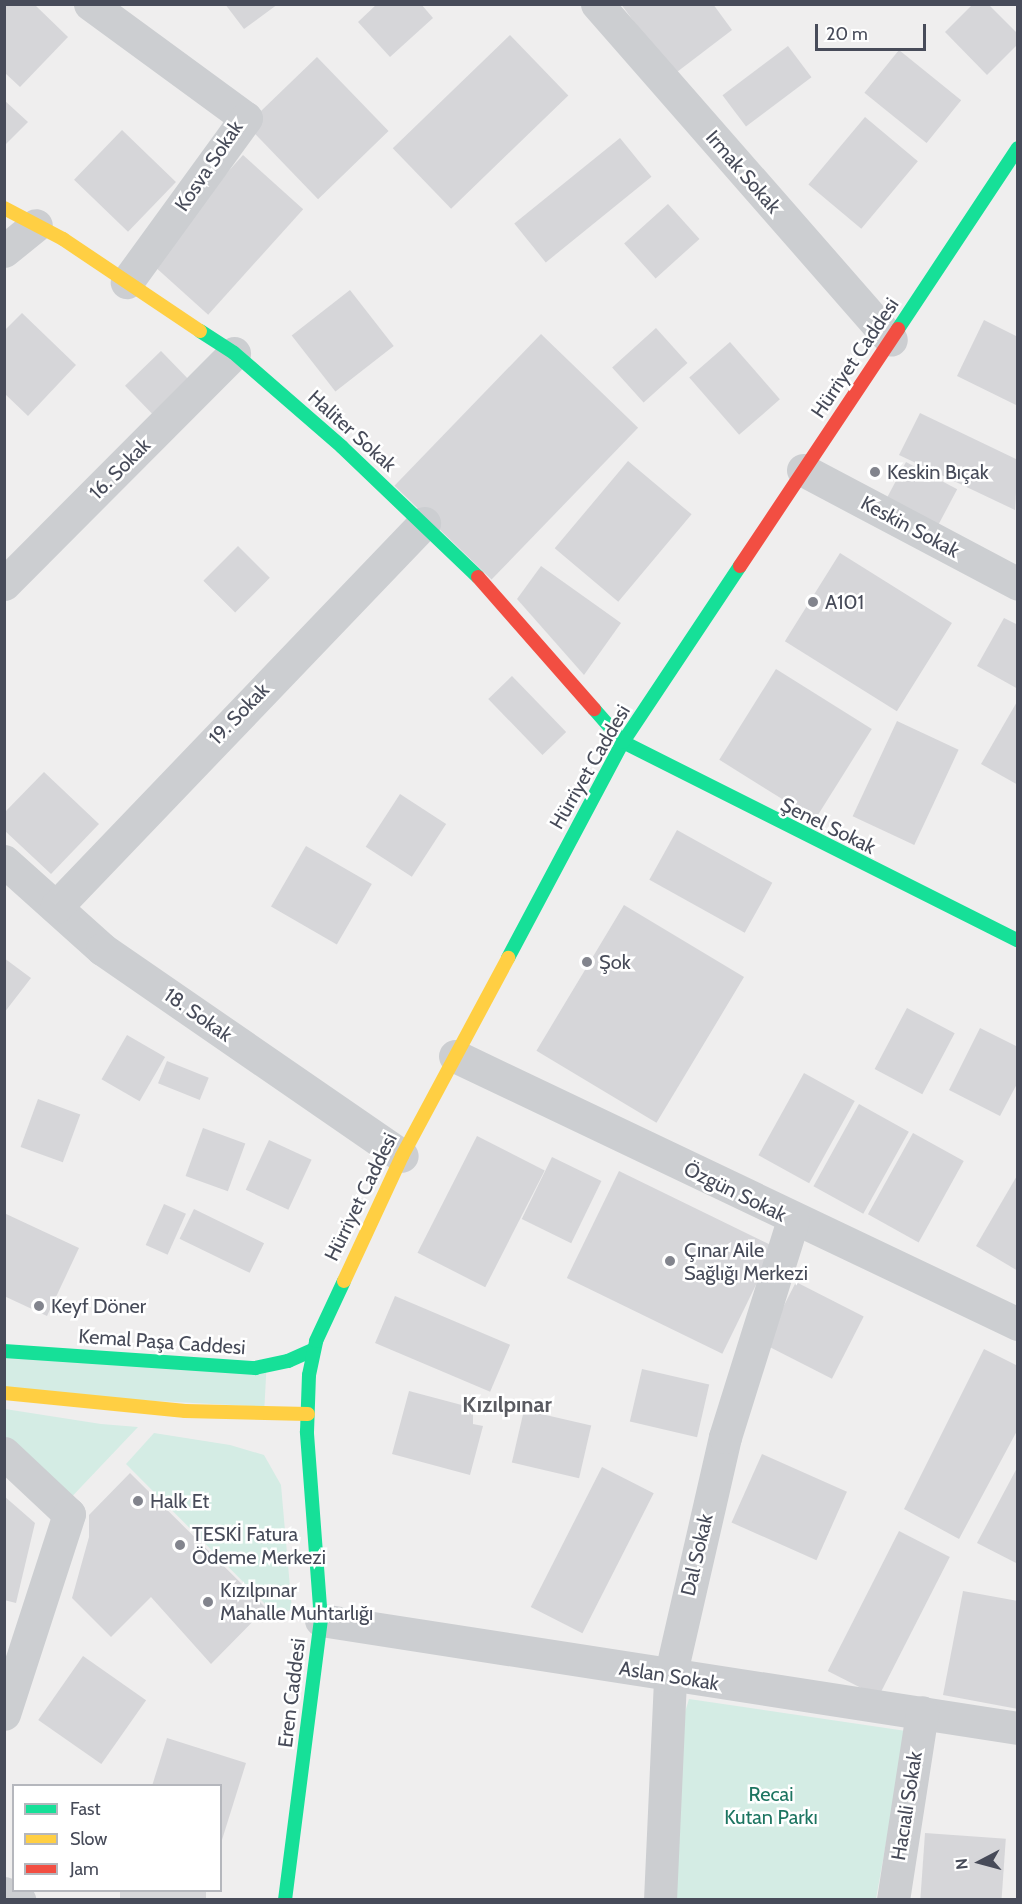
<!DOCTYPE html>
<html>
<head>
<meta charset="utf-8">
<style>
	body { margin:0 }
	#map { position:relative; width:1022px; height:1904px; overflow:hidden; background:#efeeee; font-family:Cabin,sans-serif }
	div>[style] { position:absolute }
	.green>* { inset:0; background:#d4ece4; transform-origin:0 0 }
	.building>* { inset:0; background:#d6d6d9; transform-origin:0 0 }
	.street>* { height:33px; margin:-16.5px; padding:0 16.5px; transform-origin:16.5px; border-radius:16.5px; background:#ccced1 }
	.fast>* { height:14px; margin:-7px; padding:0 7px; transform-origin:7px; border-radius:7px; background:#16e098 }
	.slow>* { height:14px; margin:-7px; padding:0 7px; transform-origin:7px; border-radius:7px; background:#ffcf43 }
	.jam>* { height:14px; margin:-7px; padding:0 7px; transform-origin:7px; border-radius:7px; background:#f24e42 }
	.dots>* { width:16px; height:16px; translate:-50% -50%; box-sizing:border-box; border:3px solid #fff; border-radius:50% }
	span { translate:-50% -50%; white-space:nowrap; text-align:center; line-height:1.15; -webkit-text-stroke:5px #fff; paint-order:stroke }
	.street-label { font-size:20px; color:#474b59 }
	.poi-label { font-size:20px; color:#474b59 }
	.left { translate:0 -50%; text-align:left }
	.park-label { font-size:20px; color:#1d7561 }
	.quarter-label { font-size:22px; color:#5a5b61; font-weight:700 }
	.frame { position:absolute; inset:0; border:6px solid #474b59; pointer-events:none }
	.legend { position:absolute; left:12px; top:1784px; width:210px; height:108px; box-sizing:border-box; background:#fff; border:2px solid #b5b7bd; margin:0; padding:8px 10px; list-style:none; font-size:18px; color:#474b59 }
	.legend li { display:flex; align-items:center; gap:12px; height:30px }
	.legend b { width:30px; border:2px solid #b5b7bd }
	.north { position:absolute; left:950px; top:1832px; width:60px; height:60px; -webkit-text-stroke:4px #fff; paint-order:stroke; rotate:264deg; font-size:16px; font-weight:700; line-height:24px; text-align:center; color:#474b59 }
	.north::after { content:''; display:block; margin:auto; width:21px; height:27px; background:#474b59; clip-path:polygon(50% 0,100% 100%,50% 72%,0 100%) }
	.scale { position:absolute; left:815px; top:24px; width:111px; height:27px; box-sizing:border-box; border:3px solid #474b59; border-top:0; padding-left:8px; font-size:18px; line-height:21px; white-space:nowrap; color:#474b59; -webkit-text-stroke:4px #fff; paint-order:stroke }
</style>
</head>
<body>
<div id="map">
	<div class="green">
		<i style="left:4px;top:1351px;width:263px;height:42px;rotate:3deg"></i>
		<i style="clip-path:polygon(5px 1409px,101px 1424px,138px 1427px,63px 1506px,5px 1453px)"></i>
		<i style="clip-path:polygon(154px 1433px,230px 1445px,264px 1455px,281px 1485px,292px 1610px,275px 1614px,126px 1464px)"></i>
		<i style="clip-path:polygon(689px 1699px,906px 1731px,876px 1899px,671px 1900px,675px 1745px)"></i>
	</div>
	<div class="building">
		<i style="clip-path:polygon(4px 4px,34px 4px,68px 37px,20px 87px,4px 72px)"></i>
		<i style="clip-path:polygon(225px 4px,278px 4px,244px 29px)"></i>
		<i style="clip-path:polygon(377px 4px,421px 4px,433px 18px,390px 57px,358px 22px)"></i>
		<i style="clip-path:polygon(621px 4px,713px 4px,732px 30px,673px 75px)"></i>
		<i style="clip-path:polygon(973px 4px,988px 4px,1018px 34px,1018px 44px,987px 75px,945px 32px)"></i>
		<i style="left:510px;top:35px;width:84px;height:163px;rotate:46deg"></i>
		<i style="left:788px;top:46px;width:39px;height:82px;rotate:53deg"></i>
		<i style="left:899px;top:50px;width:80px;height:55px;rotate:39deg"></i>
		<i style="left:317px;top:57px;width:103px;height:98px;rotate:46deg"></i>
		<i style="clip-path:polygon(4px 100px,28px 122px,4px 146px)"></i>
		<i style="left:865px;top:117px;width:69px;height:88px;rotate:40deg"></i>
		<i style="left:122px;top:130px;width:75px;height:69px;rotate:44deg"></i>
		<i style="left:620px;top:138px;width:50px;height:136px;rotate:51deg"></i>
		<i style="left:243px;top:155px;width:81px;height:142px;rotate:42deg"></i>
		<i style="left:668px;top:204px;width:47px;height:59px;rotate:48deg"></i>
		<i style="left:350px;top:290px;width:71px;height:74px;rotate:52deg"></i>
		<i style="clip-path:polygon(22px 313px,76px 365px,28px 416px,4px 393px,4px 331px)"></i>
		<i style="clip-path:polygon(984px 320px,1018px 337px,1018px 406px,957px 376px)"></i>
		<i style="left:656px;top:328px;width:47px;height:59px;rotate:48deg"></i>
		<i style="left:541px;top:334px;width:135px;height:211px;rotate:44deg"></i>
		<i style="left:730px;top:342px;width:76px;height:54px;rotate:49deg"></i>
		<i style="left:161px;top:351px;width:45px;height:50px;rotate:46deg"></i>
		<i style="clip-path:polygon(920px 413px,1018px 460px,1015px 510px,899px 455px)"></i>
		<i style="left:628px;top:461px;width:83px;height:114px;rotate:40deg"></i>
		<i style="left:906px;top:462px;width:58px;height:45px;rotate:28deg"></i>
		<i style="left:238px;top:546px;width:45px;height:49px;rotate:45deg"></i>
		<i style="left:840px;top:553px;width:132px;height:104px;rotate:32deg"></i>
		<i style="clip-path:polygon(541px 566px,621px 623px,584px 675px,517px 599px)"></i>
		<i style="clip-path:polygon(1004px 618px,1018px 625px,1018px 689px,977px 666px)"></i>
		<i style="left:776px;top:669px;width:113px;height:107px;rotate:32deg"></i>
		<i style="left:512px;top:676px;width:78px;height:33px;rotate:46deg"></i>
		<i style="clip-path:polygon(1018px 700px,1018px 785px,981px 764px)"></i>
		<i style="left:897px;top:721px;width:68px;height:105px;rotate:25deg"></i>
		<i style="clip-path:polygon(44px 772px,99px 824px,51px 874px,4px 830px,4px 813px)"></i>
		<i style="left:400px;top:794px;width:55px;height:63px;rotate:33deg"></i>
		<i style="left:677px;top:830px;width:109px;height:57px;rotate:29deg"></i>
		<i style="left:306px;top:846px;width:76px;height:70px;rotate:30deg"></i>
		<i style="left:624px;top:905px;width:140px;height:170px;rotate:31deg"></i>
		<i style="clip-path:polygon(4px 958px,31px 978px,4px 1013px)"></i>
		<i style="left:907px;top:1008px;width:54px;height:69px;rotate:28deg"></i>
		<i style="clip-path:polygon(980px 1028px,1018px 1047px,1018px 1082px,1000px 1116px,949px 1090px)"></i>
		<i style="left:127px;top:1035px;width:44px;height:51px;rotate:30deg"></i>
		<i style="left:167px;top:1061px;width:45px;height:24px;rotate:22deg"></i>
		<i style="left:804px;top:1073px;width:58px;height:94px;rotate:29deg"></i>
		<i style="left:38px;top:1099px;width:45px;height:51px;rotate:20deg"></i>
		<i style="left:859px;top:1104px;width:57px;height:94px;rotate:29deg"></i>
		<i style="left:203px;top:1128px;width:45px;height:51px;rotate:20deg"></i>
		<i style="left:913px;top:1133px;width:58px;height:93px;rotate:29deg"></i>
		<i style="left:477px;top:1136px;width:76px;height:131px;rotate:27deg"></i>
		<i style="left:269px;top:1140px;width:47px;height:55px;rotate:25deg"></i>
		<i style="left:552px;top:1157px;width:55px;height:69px;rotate:26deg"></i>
		<i style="left:619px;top:1171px;width:173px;height:119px;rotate:26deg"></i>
		<i style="clip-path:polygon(1018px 1174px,1018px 1271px,976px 1246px)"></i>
		<i style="left:164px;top:1204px;width:24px;height:45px;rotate:24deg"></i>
		<i style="left:194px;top:1209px;width:78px;height:33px;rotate:26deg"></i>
		<i style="clip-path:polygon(4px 1213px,79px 1248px,47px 1316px,4px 1296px)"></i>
		<i style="left:796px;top:1282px;width:76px;height:70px;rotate:27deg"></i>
		<i style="left:395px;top:1296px;width:125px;height:51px;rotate:23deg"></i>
		<i style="clip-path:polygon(984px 1349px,1018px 1366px,1018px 1429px,959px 1539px,904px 1509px)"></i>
		<i style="left:642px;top:1369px;width:69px;height:54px;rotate:13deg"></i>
		<i style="clip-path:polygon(409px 1391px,473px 1408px,473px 1424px,483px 1426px,470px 1475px,392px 1454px)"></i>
		<i style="left:524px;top:1410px;width:69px;height:54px;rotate:13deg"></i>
		<i style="left:762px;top:1454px;width:93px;height:75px;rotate:24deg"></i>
		<i style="clip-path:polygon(1018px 1466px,1018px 1564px,977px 1543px)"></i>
		<i style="left:602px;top:1467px;width:58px;height:157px;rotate:27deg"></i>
		<i style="clip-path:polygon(130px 1473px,266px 1608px,211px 1664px,151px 1597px,111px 1637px,72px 1598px,89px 1537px,89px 1515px)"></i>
		<i style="clip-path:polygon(4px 1496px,35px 1523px,16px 1603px,4px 1600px)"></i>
		<i style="left:899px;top:1531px;width:57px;height:157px;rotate:27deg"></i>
		<i style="clip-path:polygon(963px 1591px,1018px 1601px,1018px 1709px,943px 1695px)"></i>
		<i style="left:83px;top:1656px;width:77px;height:78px;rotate:35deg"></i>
		<i style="clip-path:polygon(167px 1738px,246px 1763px,221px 1843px,220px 1786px,152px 1786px)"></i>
		<i style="left:925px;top:1833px;width:81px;height:67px;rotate:4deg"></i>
		<i style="left:120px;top:1890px;width:86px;height:10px"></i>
	</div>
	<div class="street">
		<i style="left:90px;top:4px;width:193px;rotate:36.2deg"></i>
		<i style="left:246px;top:118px;width:203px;rotate:126deg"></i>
		<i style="left:597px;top:4px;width:446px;rotate:48.8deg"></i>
		<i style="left:4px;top:251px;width:41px;rotate:-39.1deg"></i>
		<i style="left:803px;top:470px;width:243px;rotate:27.9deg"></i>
		<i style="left:4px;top:584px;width:326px;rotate:-45.1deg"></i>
		<i style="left:4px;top:861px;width:132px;rotate:41.9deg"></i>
		<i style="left:102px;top:949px;width:364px;rotate:34.6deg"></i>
		<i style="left:56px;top:907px;width:532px;rotate:-46.22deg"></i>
		<i style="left:455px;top:1056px;width:624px;rotate:25.46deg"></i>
		<i style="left:4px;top:1453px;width:89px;rotate:43.2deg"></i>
		<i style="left:69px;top:1514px;width:210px;rotate:108deg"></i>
		<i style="left:321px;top:1620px;width:705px;rotate:8.81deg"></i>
		<i style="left:4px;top:1893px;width:17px;rotate:25deg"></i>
		<i style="left:660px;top:1900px;width:223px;rotate:-87.4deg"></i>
		<i style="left:670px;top:1677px;width:246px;rotate:-77.1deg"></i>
		<i style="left:725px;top:1437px;width:227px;rotate:-72.6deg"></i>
		<i style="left:893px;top:1900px;width:190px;rotate:-81.2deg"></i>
	</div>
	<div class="fast">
		<i style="left:898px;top:329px;width:217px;rotate:-56.5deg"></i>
		<i style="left:200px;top:331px;width:40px;rotate:32.9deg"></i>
		<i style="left:234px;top:353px;width:143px;rotate:41deg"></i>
		<i style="left:342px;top:447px;width:188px;rotate:43.7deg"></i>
		<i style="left:594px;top:709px;width:44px;rotate:48.7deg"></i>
		<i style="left:623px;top:742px;width:442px;rotate:26.7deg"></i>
		<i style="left:508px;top:958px;width:245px;rotate:-62deg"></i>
		<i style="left:623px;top:742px;width:211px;rotate:-56.4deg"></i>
		<i style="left:4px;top:1351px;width:252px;rotate:3.9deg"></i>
		<i style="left:255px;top:1368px;width:34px;rotate:-12deg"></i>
		<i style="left:288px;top:1361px;width:27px;rotate:-24deg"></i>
		<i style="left:285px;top:1900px;width:282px;rotate:-82.7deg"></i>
		<i style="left:321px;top:1620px;width:189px;rotate:-94.3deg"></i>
		<i style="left:307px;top:1432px;width:57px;rotate:-88deg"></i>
		<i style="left:309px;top:1375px;width:35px;rotate:-78deg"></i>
		<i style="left:316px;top:1341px;width:66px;rotate:-65deg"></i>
	</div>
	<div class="slow">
		<i style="left:4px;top:208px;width:67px;rotate:27.7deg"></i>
		<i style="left:63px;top:239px;width:165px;rotate:33.9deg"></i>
		<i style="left:344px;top:1281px;width:138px;rotate:-65.1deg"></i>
		<i style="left:402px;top:1156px;width:225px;rotate:-61.8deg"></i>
		<i style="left:4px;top:1393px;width:182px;rotate:5.7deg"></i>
		<i style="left:185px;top:1411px;width:123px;rotate:1.4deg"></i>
	</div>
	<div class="jam">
		<i style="left:740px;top:566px;width:285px;rotate:-56.3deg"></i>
		<i style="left:478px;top:577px;width:176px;rotate:48.7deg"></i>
	</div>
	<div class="dots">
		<i style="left:875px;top:472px;background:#82848d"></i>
		<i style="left:813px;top:602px;background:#82848d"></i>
		<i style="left:587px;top:962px;background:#82848d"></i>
		<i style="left:670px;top:1261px;background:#82848d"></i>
		<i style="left:39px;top:1306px;background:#82848d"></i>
		<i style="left:138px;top:1501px;background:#82848d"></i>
		<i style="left:180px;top:1545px;background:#82848d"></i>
		<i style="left:208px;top:1602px;background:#82848d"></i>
	</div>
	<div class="street-label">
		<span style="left:209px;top:166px;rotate:-56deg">Kosva Sokak</span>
		<span style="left:743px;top:172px;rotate:49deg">Irmak Sokak</span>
		<span style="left:855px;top:358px;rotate:-56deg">Hürriyet Caddesi</span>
		<span style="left:352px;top:431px;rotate:42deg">Haliter Sokak</span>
		<span style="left:120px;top:469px;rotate:-45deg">16. Sokak</span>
		<span style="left:910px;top:527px;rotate:28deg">Keskin Sokak</span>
		<span style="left:239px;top:714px;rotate:-46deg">19. Sokak</span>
		<span style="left:590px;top:767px;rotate:-60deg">Hürriyet Caddesi</span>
		<span style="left:828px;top:826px;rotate:26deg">Şenel Sokak</span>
		<span style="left:198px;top:1015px;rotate:35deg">18. Sokak</span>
		<span style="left:735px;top:1192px;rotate:26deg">Özgün Sokak</span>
		<span style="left:361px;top:1197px;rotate:-64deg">Hürriyet Caddesi</span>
		<span style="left:162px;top:1342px;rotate:4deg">Kemal Paşa Caddesi</span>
		<span style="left:697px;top:1555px;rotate:-77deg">Dal Sokak</span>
		<span style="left:669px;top:1676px;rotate:9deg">Aslan Sokak</span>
		<span style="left:292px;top:1693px;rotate:-83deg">Eren Caddesi</span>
		<span style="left:907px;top:1806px;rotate:-81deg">Hacıali Sokak</span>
	</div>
	<div class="poi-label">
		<span class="left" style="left:887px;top:472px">Keskin Bıçak</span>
		<span class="left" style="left:825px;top:602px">A101</span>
		<span class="left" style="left:599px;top:962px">Şok</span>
		<span class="left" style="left:684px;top:1262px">Çınar Aile<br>Sağlığı Merkezi</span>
		<span class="left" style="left:51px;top:1306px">Keyf Döner</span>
		<span class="left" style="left:150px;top:1501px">Halk Et</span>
		<span class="left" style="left:192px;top:1546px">TESKİ Fatura<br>Ödeme Merkezi</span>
		<span class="left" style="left:220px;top:1602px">Kızılpınar<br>Mahalle Muhtarlığı</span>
	</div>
	<div class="park-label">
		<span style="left:771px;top:1806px">Recai<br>Kutan Parkı</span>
	</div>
	<div class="quarter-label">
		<span style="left:507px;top:1405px">Kızılpınar</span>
	</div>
	<div class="frame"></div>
	<ul class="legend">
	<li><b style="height:8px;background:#16e098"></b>Fast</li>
	<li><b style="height:8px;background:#ffcf43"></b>Slow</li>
	<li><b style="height:8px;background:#f24e42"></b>Jam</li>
	</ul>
	<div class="north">N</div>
	<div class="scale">20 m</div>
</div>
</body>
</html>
